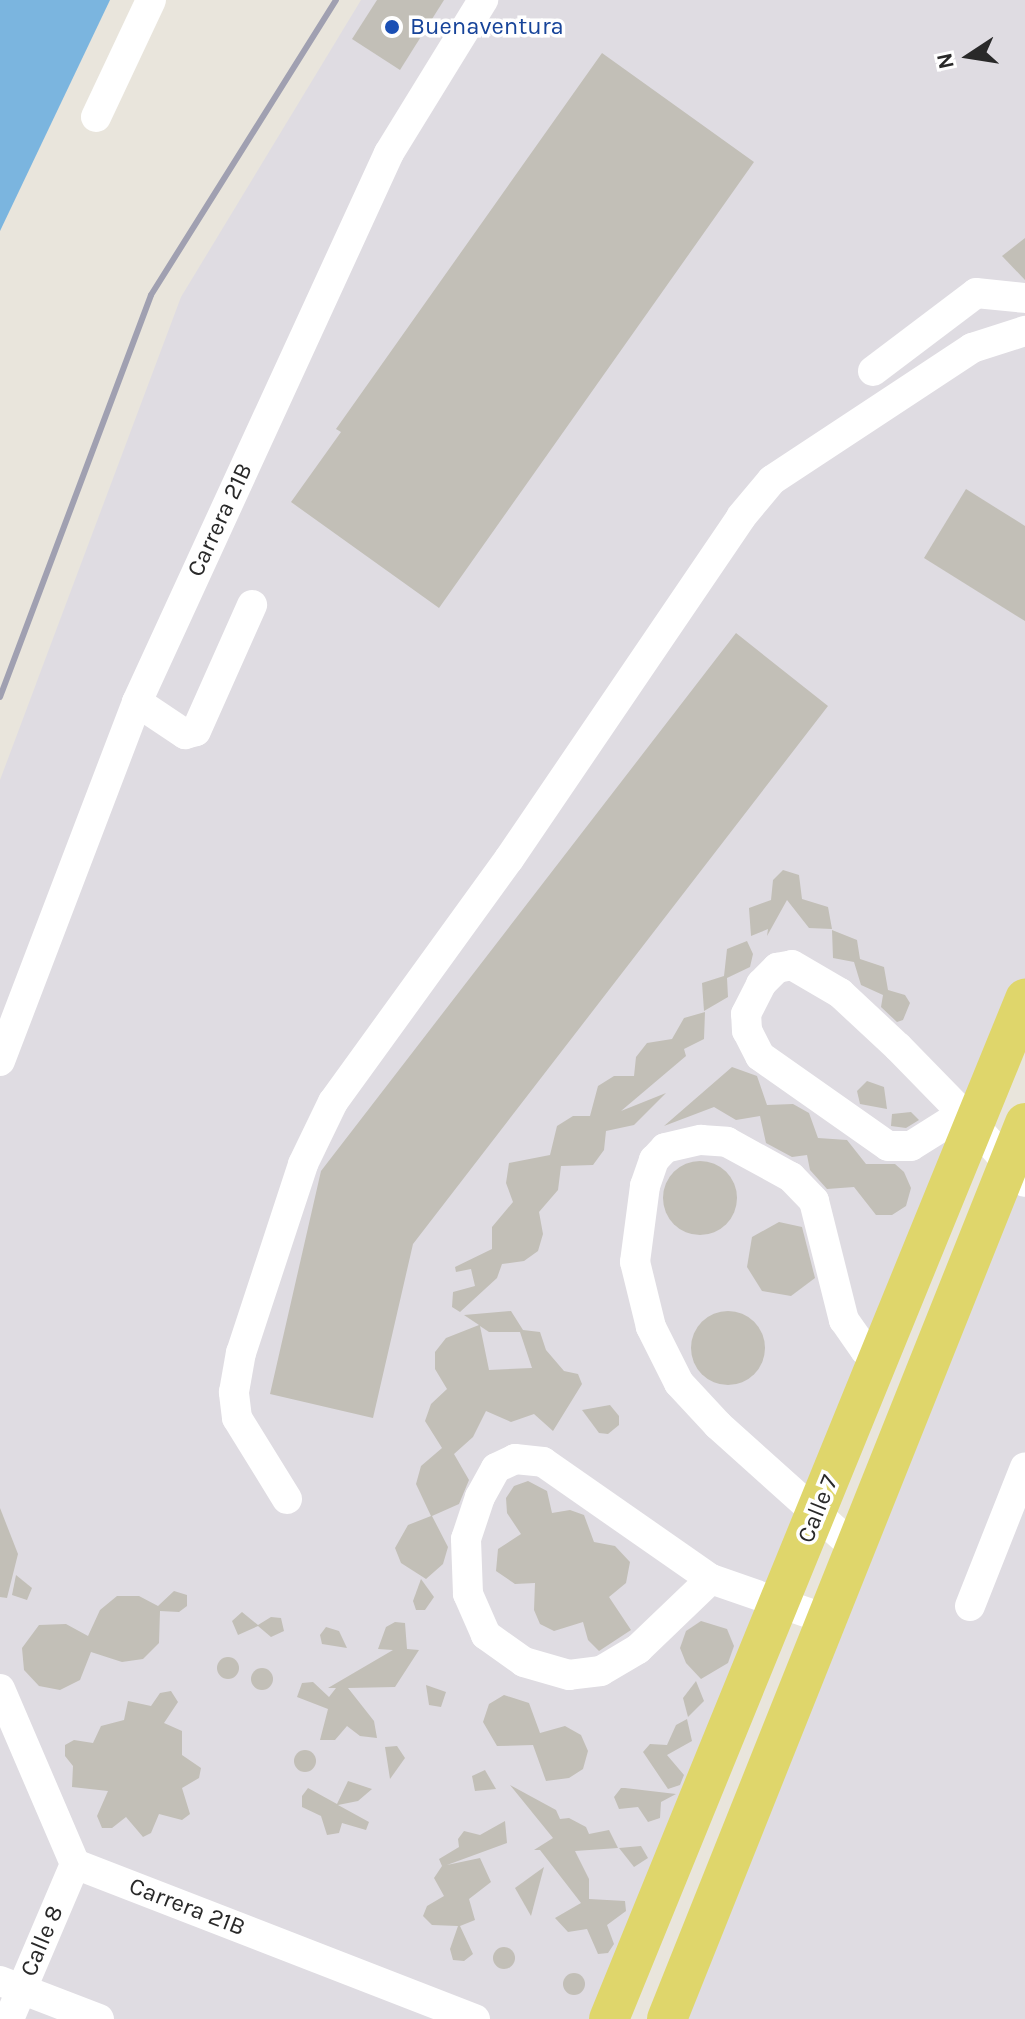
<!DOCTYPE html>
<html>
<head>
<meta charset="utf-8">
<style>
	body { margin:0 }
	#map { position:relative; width:1025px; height:2019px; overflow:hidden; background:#e9e5dc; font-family:Karla,sans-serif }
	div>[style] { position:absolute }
	.industrial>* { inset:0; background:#dfdce2 }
	.water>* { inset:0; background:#7bb5df }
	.building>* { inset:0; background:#c2bfb7 }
	.round { border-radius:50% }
	.minor>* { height:30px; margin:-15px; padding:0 15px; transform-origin:15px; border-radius:15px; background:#fff }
	.major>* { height:40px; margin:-20px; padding:0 20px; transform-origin:20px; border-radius:20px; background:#dfd66b }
	.rail>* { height:6px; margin:-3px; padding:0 3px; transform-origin:3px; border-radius:3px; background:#a0a0b1 }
	.dots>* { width:22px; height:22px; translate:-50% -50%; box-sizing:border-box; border:4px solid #fff; border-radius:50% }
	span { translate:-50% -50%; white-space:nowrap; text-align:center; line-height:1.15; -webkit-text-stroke:7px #fff; paint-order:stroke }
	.transit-label { font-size:24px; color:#164399 }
	.left { translate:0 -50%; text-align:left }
	.street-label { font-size:24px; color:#292929 }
	.north { position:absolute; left:929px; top:16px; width:80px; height:80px; -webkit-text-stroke:6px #fff; paint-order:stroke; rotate:258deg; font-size:22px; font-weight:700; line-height:32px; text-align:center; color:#292929 }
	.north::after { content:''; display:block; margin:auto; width:28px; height:36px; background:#292929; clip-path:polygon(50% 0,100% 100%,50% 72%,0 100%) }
</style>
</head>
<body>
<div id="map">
	<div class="industrial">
		<i style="clip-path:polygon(361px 0,1025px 0,1025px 999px,609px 2019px,0 2019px,0 780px,181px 297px)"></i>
		<i style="clip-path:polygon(1025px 1123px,1025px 2019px,667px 2019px)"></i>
	</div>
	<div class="water">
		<i style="clip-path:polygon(0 0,110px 0,0 231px)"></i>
	</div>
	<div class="building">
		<i style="clip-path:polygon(377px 0,444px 0,400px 70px,352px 39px)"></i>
		<i style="clip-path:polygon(602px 53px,754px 162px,439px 608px,291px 502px,341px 432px,336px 429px)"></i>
		<i style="clip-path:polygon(1025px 238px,1025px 280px,1002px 256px)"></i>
		<i style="clip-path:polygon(966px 489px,1025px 526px,1025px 621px,924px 558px)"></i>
		<i style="clip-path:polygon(736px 633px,828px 706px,413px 1244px,373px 1418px,270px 1394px,321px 1171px)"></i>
		<i style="clip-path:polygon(783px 870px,799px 875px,802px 899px,828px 907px,832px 929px,809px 928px,787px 900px,767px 936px,768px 929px,751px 936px,749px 908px,771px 900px,773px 880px)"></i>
		<i style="clip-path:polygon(832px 930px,857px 940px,860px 959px,884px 967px,888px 990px,905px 995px,910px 1003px,903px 1020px,897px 1022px,881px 1007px,883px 995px,861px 985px,854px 962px,833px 958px)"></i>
		<i style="clip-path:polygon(747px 941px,753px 954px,750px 967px,727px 978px,728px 997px,704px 1011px,702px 983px,724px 976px,727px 949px)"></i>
		<i style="clip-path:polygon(705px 1012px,704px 1039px,684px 1049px,686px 1056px,621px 1111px,666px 1093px,634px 1125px,606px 1131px,604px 1150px,593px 1165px,561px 1166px,558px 1190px,539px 1212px,543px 1234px,538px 1251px,524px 1261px,502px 1264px,497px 1278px,460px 1312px,452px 1307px,453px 1292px,475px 1286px,471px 1269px,456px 1272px,455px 1267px,492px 1249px,492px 1227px,513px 1202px,506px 1183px,509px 1163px,550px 1155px,557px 1126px,573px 1116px,590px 1116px,598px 1086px,614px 1076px,634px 1076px,636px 1057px,647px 1043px,672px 1039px,684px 1018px)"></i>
		<i style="clip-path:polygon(732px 1067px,757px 1076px,767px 1105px,793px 1104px,809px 1113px,818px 1138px,847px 1140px,866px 1164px,895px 1164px,904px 1172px,911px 1188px,906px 1206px,892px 1215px,876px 1215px,854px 1187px,827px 1189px,810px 1170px,807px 1155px,792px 1157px,766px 1143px,760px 1116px,736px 1120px,714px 1107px,664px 1126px)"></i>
		<i style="clip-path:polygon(867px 1081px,884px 1087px,887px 1109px,860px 1104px,857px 1091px)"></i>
		<i style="clip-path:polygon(911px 1112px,919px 1120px,906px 1128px,891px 1126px,892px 1114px)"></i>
		<i class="round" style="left:663px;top:1161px;width:74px;height:74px"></i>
		<i style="clip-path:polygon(779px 1222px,802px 1227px,815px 1278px,791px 1296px,762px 1291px,747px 1267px,752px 1237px)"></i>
		<i style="clip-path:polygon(evenodd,511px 1311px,523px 1330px,540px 1332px,546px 1350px,564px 1371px,578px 1374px,582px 1384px,553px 1431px,534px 1414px,511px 1422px,486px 1411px,473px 1437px,454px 1454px,469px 1480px,459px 1504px,432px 1516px,448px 1547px,443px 1564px,426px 1579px,401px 1563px,395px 1548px,408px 1525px,431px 1516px,416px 1484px,421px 1466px,442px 1448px,425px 1421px,431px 1404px,447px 1389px,435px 1369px,435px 1352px,446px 1338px,479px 1325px,464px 1315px,511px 1311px,480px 1326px,489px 1332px,520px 1332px,532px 1368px,489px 1370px,480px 1326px)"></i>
		<i class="round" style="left:691px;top:1311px;width:74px;height:74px"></i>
		<i style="clip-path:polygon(610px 1405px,619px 1416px,619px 1425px,608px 1434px,599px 1433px,582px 1410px)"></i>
		<i style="clip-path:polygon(528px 1481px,547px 1491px,552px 1513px,570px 1510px,584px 1515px,594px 1542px,615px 1546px,630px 1562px,626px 1583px,609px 1597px,631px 1630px,599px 1651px,588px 1640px,583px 1622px,554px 1631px,540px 1624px,534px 1610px,535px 1583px,515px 1584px,496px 1571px,498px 1549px,521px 1534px,507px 1513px,506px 1498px,514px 1486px)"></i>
		<i style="clip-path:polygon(0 1508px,18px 1554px,7px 1598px,0 1597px)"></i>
		<i style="clip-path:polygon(16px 1575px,32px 1588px,27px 1600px,12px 1595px)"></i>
		<i style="clip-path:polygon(421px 1579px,434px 1597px,425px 1610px,416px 1610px,413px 1601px)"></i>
		<i style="clip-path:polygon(174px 1591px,187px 1595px,187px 1606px,179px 1612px,160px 1611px,159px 1643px,143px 1659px,122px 1662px,91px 1652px,80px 1680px,60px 1690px,39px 1686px,24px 1670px,22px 1648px,39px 1625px,66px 1624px,88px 1636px,100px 1610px,117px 1596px,139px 1596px,158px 1606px)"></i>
		<i style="clip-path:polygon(242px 1612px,258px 1625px,271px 1617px,281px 1618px,284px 1631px,271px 1637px,258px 1626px,238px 1635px,232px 1621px)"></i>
		<i style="clip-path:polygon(701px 1621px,727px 1629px,734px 1646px,728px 1663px,701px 1679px,686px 1663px,680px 1648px,686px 1631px)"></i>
		<i style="clip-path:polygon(395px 1622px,405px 1623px,407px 1649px,419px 1650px,395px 1687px,348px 1688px,374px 1721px,377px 1738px,360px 1736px,347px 1726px,335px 1740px,320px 1740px,328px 1709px,297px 1697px,302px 1683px,313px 1682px,329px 1697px,336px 1688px,328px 1688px,393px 1650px,378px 1649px,386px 1627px)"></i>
		<i style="clip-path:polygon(326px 1627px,339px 1631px,347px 1648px,322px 1644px,320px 1635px)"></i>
		<i class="round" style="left:217px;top:1657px;width:22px;height:22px"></i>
		<i class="round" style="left:251px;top:1668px;width:22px;height:22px"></i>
		<i style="clip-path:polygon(696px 1681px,704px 1701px,688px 1717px,683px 1698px)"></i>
		<i style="clip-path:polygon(426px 1685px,446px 1692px,441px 1707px,429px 1705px)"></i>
		<i style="clip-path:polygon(171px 1691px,178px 1702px,164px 1723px,182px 1731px,182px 1755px,201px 1768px,199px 1778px,182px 1788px,190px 1814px,182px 1820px,159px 1814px,151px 1833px,143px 1837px,126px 1817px,112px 1828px,102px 1828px,97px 1816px,108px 1791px,72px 1787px,73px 1766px,65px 1756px,65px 1745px,74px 1740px,93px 1743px,101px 1726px,124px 1720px,128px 1701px,151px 1706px,160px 1693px)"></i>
		<i style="clip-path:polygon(504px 1695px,529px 1703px,540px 1733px,565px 1726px,581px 1735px,588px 1751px,583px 1769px,569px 1778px,546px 1781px,533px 1745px,497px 1746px,483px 1722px,489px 1704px)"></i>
		<i style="clip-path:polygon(687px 1719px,692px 1741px,667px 1755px,684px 1775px,680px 1785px,668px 1789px,643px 1752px,650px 1744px,667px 1745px,676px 1725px)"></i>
		<i style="clip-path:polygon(397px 1746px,405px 1758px,390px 1779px,385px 1747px)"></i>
		<i class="round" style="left:294px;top:1750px;width:22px;height:22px"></i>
		<i style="clip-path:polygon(485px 1770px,496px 1789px,475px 1791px,472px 1776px)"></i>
		<i style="clip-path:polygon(348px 1781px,372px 1789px,358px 1801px,338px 1805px,369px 1822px,366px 1830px,342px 1823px,339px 1833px,327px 1835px,321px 1816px,302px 1807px,302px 1796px,308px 1788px,337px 1804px)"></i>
		<i style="clip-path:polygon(510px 1785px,556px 1810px,560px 1819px,569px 1818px,586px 1827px,589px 1834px,609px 1830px,618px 1848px,575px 1851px,589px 1879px,589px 1899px,625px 1901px,626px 1911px,607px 1925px,614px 1944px,608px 1953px,598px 1954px,587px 1929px,568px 1932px,555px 1918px,581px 1903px,540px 1850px,534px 1850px,553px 1838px)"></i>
		<i style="clip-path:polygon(621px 1788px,625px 1788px,676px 1794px,661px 1802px,660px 1818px,648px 1822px,638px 1807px,619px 1809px,614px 1797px)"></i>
		<i style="clip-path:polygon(505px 1821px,507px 1843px,447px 1865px,480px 1858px,491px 1882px,469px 1899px,475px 1920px,460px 1926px,473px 1954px,464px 1961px,453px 1960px,450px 1949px,458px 1926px,432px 1925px,423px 1916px,427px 1906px,444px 1896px,434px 1878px,442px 1866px,439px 1859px,459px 1847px,458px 1839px,464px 1831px,480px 1835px)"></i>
		<i style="clip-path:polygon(641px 1846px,648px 1858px,634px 1867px,619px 1848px)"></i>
		<i style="clip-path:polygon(544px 1867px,531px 1916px,515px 1888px)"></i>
		<i class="round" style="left:493px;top:1947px;width:22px;height:22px"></i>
		<i class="round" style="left:563px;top:1973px;width:22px;height:22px"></i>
	</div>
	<div class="minor">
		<i style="left:96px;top:117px;width:129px;rotate:-64.8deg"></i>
		<i style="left:873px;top:371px;width:129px;rotate:-37.1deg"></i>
		<i style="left:976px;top:293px;width:49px;rotate:5.8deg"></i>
		<i style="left:137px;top:702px;width:58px;rotate:33.7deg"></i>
		<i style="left:185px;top:734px;width:11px;rotate:-15deg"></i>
		<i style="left:196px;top:731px;width:138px;rotate:-66deg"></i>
		<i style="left:0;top:1061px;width:384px;rotate:-69.1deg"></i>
		<i style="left:137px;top:702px;width:604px;rotate:-65.34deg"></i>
		<i style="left:389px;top:153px;width:180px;rotate:-58.4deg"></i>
		<i style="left:962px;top:1114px;width:60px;rotate:147.9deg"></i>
		<i style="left:911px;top:1146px;width:23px;rotate:180deg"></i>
		<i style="left:888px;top:1146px;width:156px;rotate:-144.9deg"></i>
		<i style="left:760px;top:1056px;width:28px;rotate:-117deg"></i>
		<i style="left:747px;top:1031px;width:17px;rotate:-93deg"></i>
		<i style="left:746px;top:1014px;width:34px;rotate:-63deg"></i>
		<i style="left:761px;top:984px;width:23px;rotate:-45deg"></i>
		<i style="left:777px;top:968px;width:15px;rotate:-11deg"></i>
		<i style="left:792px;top:965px;width:56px;rotate:30.3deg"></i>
		<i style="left:840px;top:993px;width:79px;rotate:43deg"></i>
		<i style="left:898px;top:1047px;width:109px;rotate:45.7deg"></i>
		<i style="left:974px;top:1125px;width:76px;rotate:48.2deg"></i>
		<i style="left:287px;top:1499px;width:95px;rotate:-121.7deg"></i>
		<i style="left:237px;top:1418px;width:26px;rotate:-97deg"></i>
		<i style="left:234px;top:1392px;width:40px;rotate:-80deg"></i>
		<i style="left:241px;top:1353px;width:199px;rotate:-71.8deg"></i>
		<i style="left:303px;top:1164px;width:69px;rotate:-64.2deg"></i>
		<i style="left:333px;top:1102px;width:300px;rotate:-54.1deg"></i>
		<i style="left:509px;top:859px;width:413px;rotate:-55.8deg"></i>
		<i style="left:741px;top:517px;width:48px;rotate:-50deg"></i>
		<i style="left:772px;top:480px;width:240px;rotate:-33.4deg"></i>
		<i style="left:972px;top:348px;width:56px;rotate:-17.8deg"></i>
		<i style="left:855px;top:1548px;width:184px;rotate:-138.1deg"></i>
		<i style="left:718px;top:1425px;width:57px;rotate:-132.9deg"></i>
		<i style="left:679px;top:1383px;width:63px;rotate:-116.6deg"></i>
		<i style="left:651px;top:1327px;width:67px;rotate:-103.8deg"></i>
		<i style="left:635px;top:1262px;width:77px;rotate:-82.5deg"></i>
		<i style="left:645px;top:1186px;width:28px;rotate:-71deg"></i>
		<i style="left:654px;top:1160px;width:16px;rotate:-47deg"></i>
		<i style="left:665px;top:1148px;width:37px;rotate:-13deg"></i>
		<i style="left:701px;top:1140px;width:26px;rotate:4deg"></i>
		<i style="left:727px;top:1142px;width:73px;rotate:28.7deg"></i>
		<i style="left:791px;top:1177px;width:33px;rotate:46deg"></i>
		<i style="left:814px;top:1201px;width:123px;rotate:75.9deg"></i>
		<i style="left:844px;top:1320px;width:37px;rotate:55deg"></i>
		<i style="left:865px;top:1350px;width:16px;rotate:18deg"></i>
		<i style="left:711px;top:1579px;width:101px;rotate:136.2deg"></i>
		<i style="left:638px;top:1649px;width:43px;rotate:149.3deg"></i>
		<i style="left:601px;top:1671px;width:32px;rotate:173deg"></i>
		<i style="left:569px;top:1675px;width:47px;rotate:-163.9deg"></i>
		<i style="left:524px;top:1662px;width:47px;rotate:-144.6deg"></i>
		<i style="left:486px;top:1635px;width:45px;rotate:-113.7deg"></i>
		<i style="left:468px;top:1594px;width:55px;rotate:-92.1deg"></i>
		<i style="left:466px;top:1539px;width:44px;rotate:-71.6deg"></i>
		<i style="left:480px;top:1497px;width:33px;rotate:-61deg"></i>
		<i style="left:496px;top:1468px;width:21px;rotate:-25deg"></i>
		<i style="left:515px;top:1459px;width:28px;rotate:6deg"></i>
		<i style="left:543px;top:1462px;width:205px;rotate:34.9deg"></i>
		<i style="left:711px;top:1579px;width:122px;rotate:19.2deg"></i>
		<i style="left:970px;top:1606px;width:149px;rotate:-68.4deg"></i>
		<i style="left:0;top:1689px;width:190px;rotate:66.8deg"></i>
		<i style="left:75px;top:1864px;width:429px;rotate:21.2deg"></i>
		<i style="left:0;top:1981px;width:106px;rotate:21deg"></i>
		<i style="left:9px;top:2019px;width:168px;rotate:-66.9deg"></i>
	</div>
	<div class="major">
		<i style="left:609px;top:2019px;width:1102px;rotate:-67.81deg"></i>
		<i style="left:667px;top:2019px;width:965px;rotate:-68.22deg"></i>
	</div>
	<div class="rail">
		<i style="left:0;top:697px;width:429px;rotate:-69.4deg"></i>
		<i style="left:151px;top:295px;width:348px;rotate:-57.9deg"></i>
	</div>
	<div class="dots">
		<i style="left:392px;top:27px;background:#1a4fb4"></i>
	</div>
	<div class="transit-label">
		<span class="left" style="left:410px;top:27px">Buenaventura</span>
	</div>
	<div class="street-label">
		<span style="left:220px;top:520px;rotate:-65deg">Carrera 21B</span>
		<span style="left:818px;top:1509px;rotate:-68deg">Calle 7</span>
		<span style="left:187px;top:1907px;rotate:21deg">Carrera 21B</span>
		<span style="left:42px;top:1941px;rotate:-67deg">Calle 8</span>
	</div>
	<div class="north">N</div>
</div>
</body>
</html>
